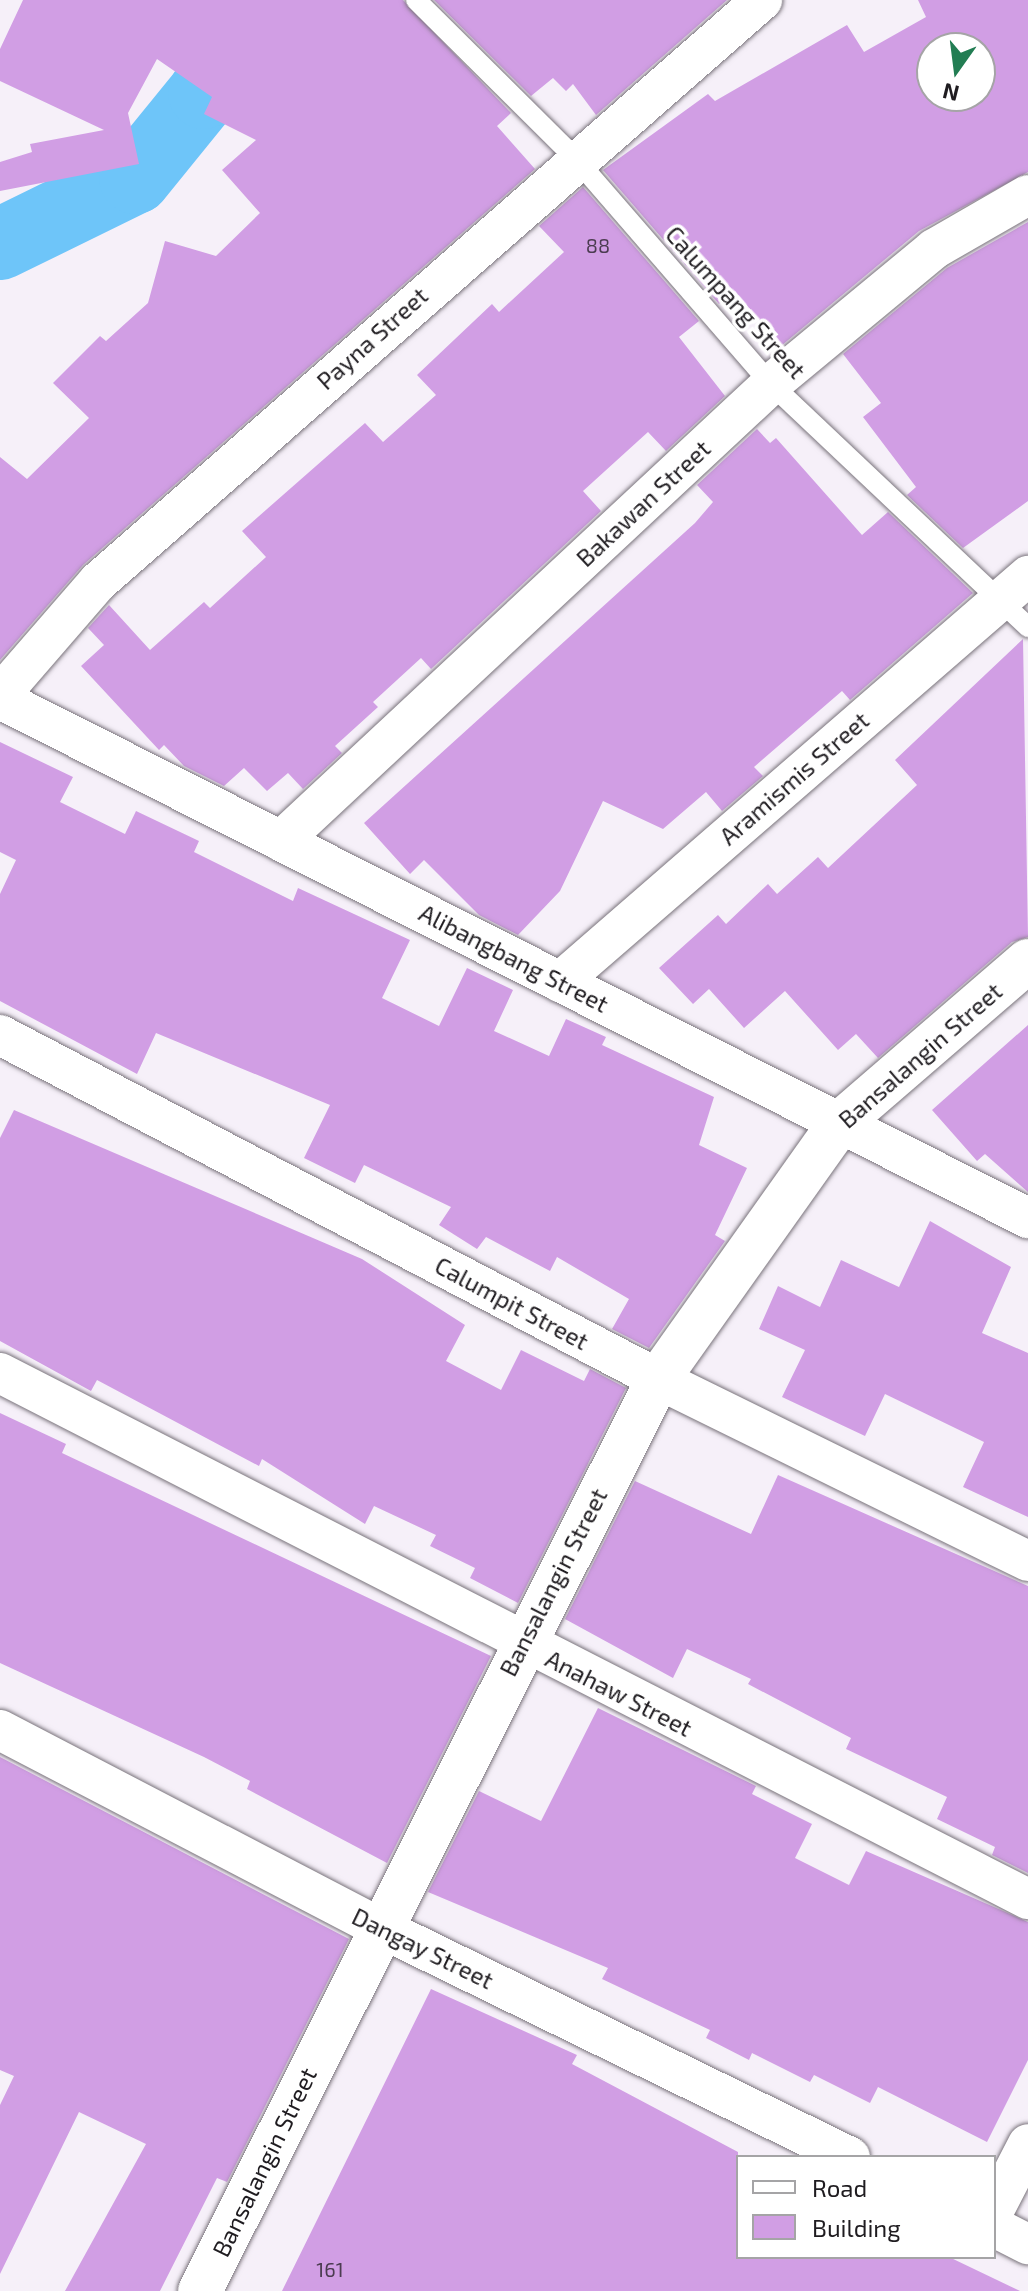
<!DOCTYPE html>
<html>
<head>
<meta charset="utf-8">
<style>
	body { margin:0 }
	#map { position:relative; width:1028px; height:2291px; overflow:hidden; background:#f6f0f9; font-family:"Exo 2",sans-serif }
	div>[style] { position:absolute }
	.river>* { height:72px; margin:-36px; padding:0 36px; transform-origin:36px; border-radius:36px; background:#6ec5f9 }
	.building>* { inset:0; background:#d19ee4 }
	.roads { filter:drop-shadow(0 0 2px #79737b) drop-shadow(0 0 2px #79737b) }
	.lane>* { height:20px; margin:-10px; padding:0 10px; transform-origin:10px; border-radius:10px; background:#fff }
	.street>* { height:40px; margin:-20px; padding:0 20px; transform-origin:20px; border-radius:20px; background:#fff }
	.secondary>* { height:44px; margin:-22px; padding:0 22px; transform-origin:22px; border-radius:22px; background:#fff }
	span { translate:-50% -50%; white-space:nowrap; text-align:center; line-height:1.15; -webkit-text-stroke:7px #fff; paint-order:stroke }
	.number-label { font-size:20px; color:#4c3c51 }
	.number-label span { -webkit-text-stroke-width:0 }
	.street-label { font-size:24px; color:#1f1c20 }
	.legend { position:absolute; left:736px; top:2155px; width:260px; height:104px; box-sizing:border-box; background:#fff; border:2px solid #a5a4a6; margin:0; padding:10px 14px; list-style:none; font-size:24px; color:#1f1c20 }
	.legend li { display:flex; align-items:center; gap:16px; height:40px }
	.legend b { width:40px; border:2px solid #a5a4a6 }
	.north { position:absolute; left:916px; top:32px; width:80px; height:80px; box-sizing:border-box; background:#fff; border:2px solid #a5a4a6; border-radius:50%; rotate:194deg; font-size:22px; font-weight:700; line-height:32px; text-align:center; color:#1f1c20 }
	.north::after { content:''; display:block; margin:auto; width:28px; height:36px; background:#227d53; clip-path:polygon(50% 0,100% 100%,50% 72%,0 100%) }
</style>
</head>
<body>
<div id="map">
	<div class="river">
		<i style="left:0;top:244px;width:150px;rotate:-26.1deg"></i>
		<i style="left:135px;top:178px;width:109px;rotate:-50.9deg"></i>
		<i style="left:204px;top:93px;width:80px;rotate:-59.9deg"></i>
		<i style="left:244px;top:24px;width:39px;rotate:-38deg"></i>
	</div>
	<div class="building">
		<i style="clip-path:polygon(23px 0,403px 0,511px 113px,497px 126px,535px 169px,83px 565px,0 660px,0 457px,27px 479px,89px 418px,53px 383px,100px 336px,106px 341px,148px 303px,165px 241px,216px 256px,260px 213px,222px 170px,256px 140px,204px 114px,212px 97px,157px 59px,128px 113px,139px 164px,0 191px,0 162px,32px 152px,30px 144px,104px 130px,0 81px,0 49px)"></i>
		<i style="clip-path:polygon(434px 0,727px 0,596px 115px,573px 84px,566px 91px,553px 78px,531px 96px)"></i>
		<i style="clip-path:polygon(evenodd,918px 0,1028px 0,1028px 172px,919px 231px,781px 346px,735px 291px,719px 304px,603px 170px,708px 94px,715px 101px,847px 25px,864px 52px,926px 17px,918px 0,932px 48px,980px 48px,980px 96px,932px 96px,932px 48px)"></i>
		<i style="clip-path:polygon(583px 187px,699px 321px,679px 337px,725px 396px,666px 451px,648px 432px,583px 491px,601px 511px,431px 669px,421px 658px,373px 702px,378px 707px,335px 746px,342px 753px,303px 789px,288px 773px,267px 791px,244px 768px,224px 786px,184px 766px,164px 745px,159px 750px,81px 666px,104px 645px,88px 628px,109px 605px,150px 650px,204px 602px,210px 608px,266px 557px,242px 531px,365px 423px,383px 442px,436px 395px,417px 375px,492px 304px,499px 312px,564px 252px,539px 226px)"></i>
		<i style="clip-path:polygon(1028px 222px,1028px 501px,963px 548px,907px 495px,916px 487px,863px 417px,881px 403px,843px 354px,947px 268px)"></i>
		<i style="clip-path:polygon(757px 429px,770px 443px,776px 438px,862px 535px,888px 512px,973px 593px,850px 700px,842px 691px,754px 767px,763px 776px,722px 811px,706px 792px,663px 829px,603px 801px,560px 891px,518px 935px,479px 915px,424px 860px,410px 874px,364px 823px,695px 523px,713px 502px,697px 485px)"></i>
		<i style="clip-path:polygon(1023px 639px,1028px 937px,1012px 942px,878px 1058px,856px 1034px,838px 1050px,785px 991px,744px 1028px,709px 989px,693px 1004px,659px 968px,718px 915px,726px 924px,768px 884px,777px 894px,818px 857px,828px 868px,917px 785px,895px 760px)"></i>
		<i style="clip-path:polygon(0 742px,73px 777px,60px 802px,125px 834px,136px 811px,199px 841px,194px 852px,293px 901px,298px 888px,410px 940px,382px 998px,439px 1026px,467px 968px,513px 990px,494px 1031px,549px 1056px,566px 1019px,606px 1037px,602px 1045px,714px 1097px,699px 1145px,747px 1168px,715px 1235px,725px 1241px,649px 1348px,612px 1329px,629px 1299px,557px 1257px,550px 1271px,486px 1237px,477px 1249px,439px 1225px,451px 1207px,364px 1165px,355px 1183px,304px 1158px,330px 1105px,156px 1033px,137px 1074px,0 1001px,0 894px,16px 860px,0 852px)"></i>
		<i style="clip-path:polygon(1028px 1025px,1028px 1192px,985px 1154px,977px 1161px,932px 1110px)"></i>
		<i style="clip-path:polygon(14px 1110px,362px 1259px,465px 1325px,446px 1361px,501px 1390px,521px 1350px,584px 1381px,590px 1369px,626px 1388px,518px 1603px,470px 1578px,475px 1568px,430px 1546px,436px 1535px,374px 1506px,365px 1524px,262px 1459px,259px 1466px,97px 1380px,91px 1391px,0 1341px,0 1138px)"></i>
		<i style="clip-path:polygon(930px 1221px,1011px 1267px,982px 1333px,1028px 1353px,1028px 1517px,963px 1487px,984px 1442px,885px 1394px,865px 1436px,782px 1397px,805px 1350px,759px 1329px,778px 1286px,820px 1307px,841px 1260px,899px 1287px)"></i>
		<i style="clip-path:polygon(0 1413px,66px 1444px,62px 1453px,491px 1656px,387px 1863px,247px 1789px,250px 1781px,204px 1757px,0 1663px)"></i>
		<i style="clip-path:polygon(778px 1475px,1028px 1586px,1028px 1873px,992px 1855px,995px 1847px,937px 1819px,947px 1797px,846px 1749px,851px 1738px,748px 1684px,751px 1679px,687px 1649px,673px 1678px,565px 1619px,635px 1481px,751px 1534px)"></i>
		<i style="clip-path:polygon(598px 1708px,756px 1786px,752px 1794px,812px 1824px,795px 1858px,849px 1885px,866px 1851px,1028px 1922px,1028px 2060px,987px 2142px,878px 2087px,870px 2103px,814px 2075px,810px 2082px,752px 2053px,749px 2060px,706px 2038px,710px 2030px,602px 1979px,608px 1968px,428px 1892px,479px 1791px,541px 1821px)"></i>
		<i style="clip-path:polygon(0 1757px,349px 1939px,227px 2182px,217px 2178px,160px 2291px,65px 2291px,146px 2144px,79px 2112px,0 2274px,0 2105px,14px 2076px,0 2070px)"></i>
		<i style="clip-path:polygon(431px 1989px,577px 2055px,572px 2064px,738px 2152px,738px 2257px,949px 2257px,1020px 2291px,282px 2291px)"></i>
	</div>
	<div class="roads">
		<div class="lane">
			<i style="left:416px;top:0;width:224px;rotate:44.8deg"></i>
			<i style="left:575px;top:158px;width:299px;rotate:49.1deg"></i>
			<i style="left:771px;top:384px;width:354px;rotate:43.4deg"></i>
		</div>
		<div class="street">
			<i style="left:0;top:695px;width:150px;rotate:-49.1deg"></i>
			<i style="left:98px;top:582px;width:883px;rotate:-41.23deg"></i>
			<i style="left:0;top:699px;width:1152px;rotate:26.79deg"></i>
			<i style="left:281px;top:841px;width:670px;rotate:-43deg"></i>
			<i style="left:771px;top:384px;width:212px;rotate:-39.6deg"></i>
			<i style="left:934px;top:249px;width:108px;rotate:-29.9deg"></i>
			<i style="left:560px;top:982px;width:620px;rotate:-40.94deg"></i>
			<i style="left:0;top:1035px;width:742px;rotate:27.6deg"></i>
			<i style="left:658px;top:1379px;width:412px;rotate:26.2deg"></i>
			<i style="left:0;top:1373px;width:1155px;rotate:27.1deg"></i>
			<i style="left:0;top:1730px;width:427px;rotate:27.5deg"></i>
			<i style="left:379px;top:1927px;width:524px;rotate:26.03deg"></i>
			<i style="left:994px;top:2210px;width:74px;rotate:-62.7deg"></i>
			<i style="left:994px;top:2227px;width:38px;rotate:27deg"></i>
		</div>
		<div class="secondary">
			<i style="left:200px;top:2291px;width:1021px;rotate:-63.33deg"></i>
			<i style="left:658px;top:1379px;width:314px;rotate:-54.6deg"></i>
			<i style="left:840px;top:1123px;width:248px;rotate:-40.8deg"></i>
		</div>
	</div>
	<div class="number-label">
		<span style="left:598px;top:245px">88</span>
		<span style="left:330px;top:2269px">161</span>
	</div>
	<div class="street-label">
		<span style="left:736px;top:302px;rotate:48deg">Calumpang Street</span>
		<span style="left:372px;top:338px;rotate:-42deg">Payna Street</span>
		<span style="left:643px;top:503px;rotate:-43deg">Bakawan Street</span>
		<span style="left:794px;top:778px;rotate:-41deg">Aramismis Street</span>
		<span style="left:514px;top:958px;rotate:27deg">Alibangbang Street</span>
		<span style="left:920px;top:1055px;rotate:-41deg">Bansalangin Street</span>
		<span style="left:512px;top:1303px;rotate:28deg">Calumpit Street</span>
		<span style="left:553px;top:1582px;rotate:-63deg">Bansalangin Street</span>
		<span style="left:619px;top:1693px;rotate:27deg">Anahaw Street</span>
		<span style="left:423px;top:1948px;rotate:26deg">Dangay Street</span>
		<span style="left:264px;top:2162px;rotate:-64deg">Bansalangin Street</span>
	</div>
	<ul class="legend">
	<li><b style="height:10px;background:#fff"></b>Road</li>
	<li><b style="height:22px;background:#d19ee4"></b>Building</li>
	</ul>
	<div class="north">N</div>
</div>
</body>
</html>
